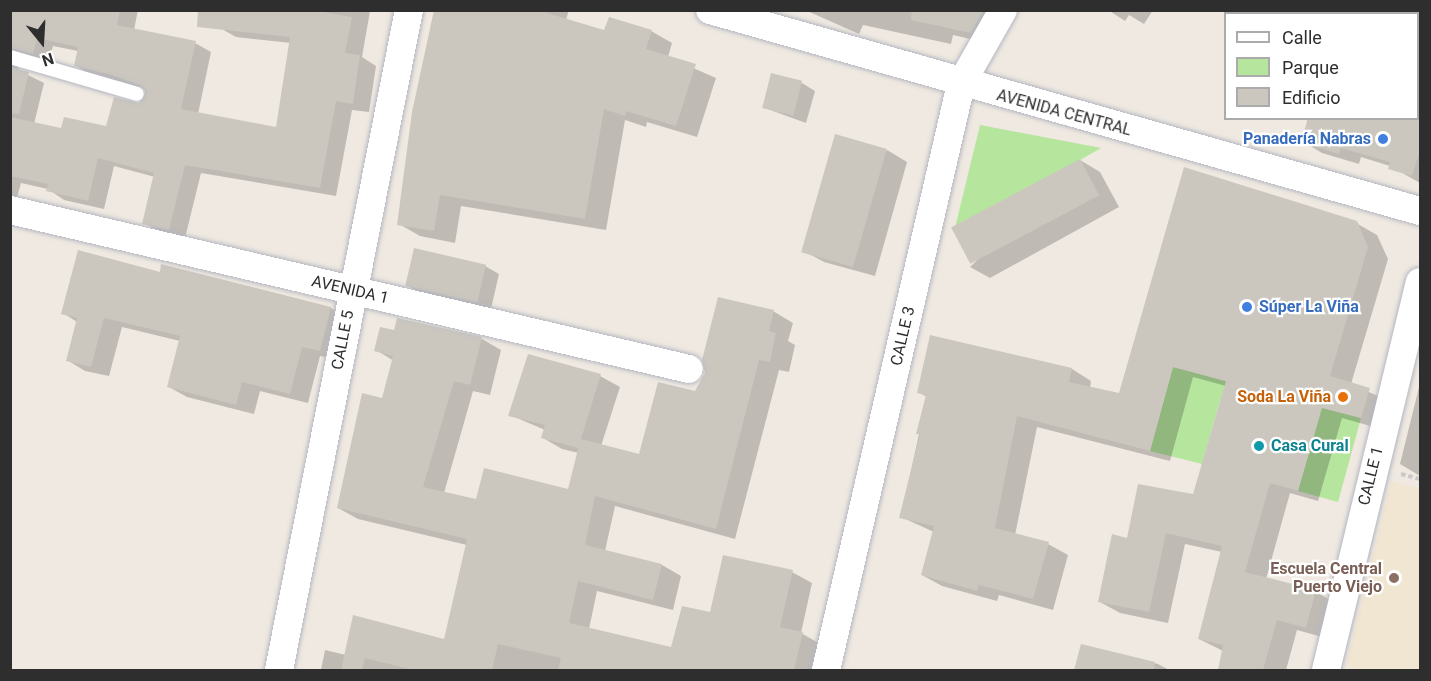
<!DOCTYPE html>
<html>
<head>
<meta charset="utf-8">
<style>
	body { margin:0 }
	#map { position:relative; width:1431px; height:681px; overflow:hidden; background:#efe9e1; font-family:Roboto,sans-serif }
	div>[style] { position:absolute }
	.education>* { inset:0; background:#f0e6d1 }
	.green>* { inset:0; background:#b6e59e }
	.shadow>* { inset:0; background:#0003 }
	.building>* { inset:0; background:#cbc7bf; transform-origin:0 0 }
	.path>* { height:4px; margin-top:-2px; transform-origin:0; background:repeating-linear-gradient(90deg,#c9c9c9 0 4.5px,transparent 0 7.5px) }
	.roads { filter:drop-shadow(0 0 2px #b4b7c1) drop-shadow(0 0 2px #b4b7c1) }
	.lane>* { height:14px; margin:-7px; padding:0 7px; transform-origin:7px; border-radius:7px; background:#fff }
	.street>* { height:28px; margin:-14px; padding:0 14px; transform-origin:14px; border-radius:14px; background:#fff }
	.dots>* { width:16px; height:16px; translate:-50% -50%; box-sizing:border-box; border:3px solid #fff; border-radius:50% }
	span { translate:-50% -50%; white-space:nowrap; text-align:center; line-height:1.15; -webkit-text-stroke:4.5px #fff; paint-order:stroke }
	.street-label { font-size:16px; color:#2e2e2e }
	.shop-label { font-size:16px; color:#366cbe; font-weight:700 }
	.right { translate:-100% -50%; text-align:right }
	.left { translate:0 -50%; text-align:left }
	.food-label { font-size:16px; color:#c56008; font-weight:700 }
	.culture-label { font-size:16px; color:#0d838f; font-weight:700 }
	.education-label { font-size:16px; color:#785e54; font-weight:700 }
	.frame { position:absolute; inset:0; border:12px solid #2e2e2e; pointer-events:none }
	.legend { position:absolute; left:1224px; top:12px; width:195px; height:108px; box-sizing:border-box; background:#fff; border:2px solid #ababab; margin:0; padding:8px 10px; list-style:none; font-size:18px; color:#2e2e2e }
	.legend li { display:flex; align-items:center; gap:12px; height:30px }
	.legend b { width:30px; border:2px solid #ababab }
	.north { position:absolute; left:12px; top:12px; width:60px; height:60px; -webkit-text-stroke:4px #fff; paint-order:stroke; rotate:162deg; font-size:16px; font-weight:700; line-height:24px; text-align:center; color:#2e2e2e }
	.north::after { content:''; display:block; margin:auto; width:21px; height:27px; background:#2e2e2e; clip-path:polygon(50% 0,100% 100%,50% 72%,0 100%) }
</style>
</head>
<body>
<div id="map">
	<div class="education">
		<i style="clip-path:polygon(1391px 481px,1420px 488px,1420px 670px,1362px 670px,1346px 667px)"></i>
	</div>
	<div class="green">
		<i style="clip-path:polygon(980px 125px,1101px 148px,954px 232px)"></i>
		<i style="clip-path:polygon(1173px 367px,1361px 418px,1338px 502px,1298px 491px,1316px 428px,1220px 401px,1202px 464px,1150px 451px)"></i>
	</div>
	<div class="shadow">
		<i style="clip-path:polygon(evenodd,10px 10px,138px 10px,134px 30px,195px 43px,211px 52px,198px 114px,278px 129px,291px 43px,236px 37px,220px 28px,222px 10px,378px 10px,370px 11px,362px 57px,376px 66px,369px 112px,352px 110px,336px 196px,201px 173px,185px 238px,160px 232px,144px 223px,155px 177px,114px 166px,104px 209px,64px 200px,48px 189px,21px 183px,10px 223px,10px 10px,53px 46px,78px 51px,75px 65px,91px 75px,145px 89px,145px 101px,135px 104px,107px 128px,62px 130px,34px 124px,44px 83px,20px 71px,16px 65px,49px 62px,53px 46px)"></i>
		<i style="clip-path:polygon(436px 10px,569px 10px,566px 20px,605px 31px,651px 31px,672px 43px,668px 57px,716px 78px,697px 137px,647px 122px,646px 127px,625px 120px,606px 230px,461px 206px,455px 243px,420px 236px,399px 224px)"></i>
		<i style="clip-path:polygon(805px 10px,1006px 10px,992px 44px,953px 35px,951px 44px,863px 25px,859px 34px)"></i>
		<i style="clip-path:polygon(1108px 10px,1153px 10px,1144px 24px,1129px 15px,1125px 21px)"></i>
		<i style="clip-path:polygon(1343px 10px,1365px 10px,1375px 14px,1342px 14px)"></i>
		<i style="clip-path:polygon(1390px 10px,1410px 10px,1415px 14px,1389px 14px)"></i>
		<i style="clip-path:polygon(1418px 15px,1420px 183px,1390px 166px,1361px 157px,1359px 164px,1322px 153px,1302px 141px,1309px 121px,1300px 118px,1418px 118px)"></i>
		<i style="clip-path:polygon(802px 83px,815px 91px,806px 123px,762px 107px)"></i>
		<i style="clip-path:polygon(887px 150px,907px 162px,875px 276px,824px 262px,804px 251px)"></i>
		<i style="clip-path:polygon(1080px 160px,1100px 172px,1119px 207px,990px 278px,970px 267px)"></i>
		<i style="clip-path:polygon(1356px 223px,1377px 235px,1388px 259px,1351px 384px,1389px 401px,1381px 429px,1342px 418px,1318px 501px,1290px 493px,1266px 579px,1316px 592px,1336px 603px,1326px 638px,1297px 630px,1286px 670px,1219px 670px,1223px 651px,1199px 639px,1222px 552px,1185px 544px,1168px 623px,1120px 613px,1100px 602px,1129px 539px,1194px 496px,1226px 386px,1193px 377px,1170px 461px,1037px 427px,1015px 535px,1048px 544px,1068px 555px,1053px 610px,999px 595px,997px 601px,942px 586px,922px 575px,934px 532px,901px 517px,927px 397px,918px 392px,1072px 369px,1091px 381px,1090px 388px,1120px 395px)"></i>
		<i style="clip-path:polygon(162px 266px,331px 308px,349px 319px,338px 360px,320px 356px,308px 403px,260px 391px,254px 414px,187px 397px,169px 387px,180px 341px,122px 327px,109px 376px,85px 371px,67px 360px,77px 322px,63px 313px,161px 274px)"></i>
		<i style="clip-path:polygon(485px 266px,499px 274px,491px 309px,420px 293px,407px 285px)"></i>
		<i style="clip-path:polygon(773px 311px,793px 323px,788px 341px,795px 345px,789px 372px,779px 370px,735px 539px,615px 506px,605px 551px,662px 565px,681px 576px,673px 610px,597px 591px,589px 629px,672px 649px,711px 614px,792px 572px,812px 583px,801px 633px,822px 645px,816px 670px,321px 670px,325px 650px,346px 655px,445px 641px,467px 545px,358px 519px,338px 508px,383px 400px,394px 361px,376px 350px,482px 339px,501px 350px,490px 395px,473px 391px,444px 493px,477px 501px,569px 490px,579px 453px,562px 449px,543px 438px,545px 430px,510px 415px,600px 376px,620px 387px,601px 446px,641px 456px)"></i>
		<i style="clip-path:polygon(1420px 383px,1420px 476px,1400px 464px)"></i>
		<i style="clip-path:polygon(1082px 646px,1158px 664px,1169px 670px,1076px 670px)"></i>
	</div>
	<div class="building">
		<i style="clip-path:polygon(10px 10px,120px 10px,117px 25px,196px 41px,181px 109px,276px 127px,290px 37px,197px 27px,198px 10px,313px 10px,352px 17px,345px 53px,360px 55px,353px 104px,336px 101px,320px 188px,185px 165px,169px 230px,142px 224px,154px 173px,98px 158px,88px 201px,46px 191px,48px 184px,10px 176px,10px 117px,61px 128px,64px 117px,106px 126px,114px 97px,139px 103px,146px 92px,140px 86px,112px 75px,74px 66px,78px 47px,37px 38px,33px 54px,10px 48px)"></i>
		<i style="clip-path:polygon(434px 10px,537px 10px,604px 30px,609px 17px,652px 30px,646px 49px,696px 64px,676px 126px,626px 111px,625px 116px,604px 109px,585px 219px,440px 195px,434px 231px,397px 225px,412px 112px)"></i>
		<i style="clip-path:polygon(912px 10px,984px 10px,971px 33px,911px 20px)"></i>
		<i style="clip-path:polygon(10px 67px,29px 72px,19px 114px,10px 113px)"></i>
		<i style="left:771px;top:73px;width:32px;height:36px;rotate:14deg"></i>
		<i style="clip-path:polygon(1308px 118px,1420px 118px,1420px 150px,1412px 176px,1388px 169px,1390px 162px,1341px 148px,1339px 154px,1301px 142px)"></i>
		<i style="left:835px;top:134px;width:54px;height:123px;rotate:16deg"></i>
		<i style="left:1080px;top:159px;width:41px;height:146px;rotate:62deg"></i>
		<i style="clip-path:polygon(1184px 167px,1357px 221px,1368px 247px,1330px 376px,1370px 388px,1361px 418px,1322px 408px,1298px 491px,1270px 483px,1245px 572px,1316px 590px,1306px 628px,1277px 620px,1263px 670px,1218px 670px,1223px 645px,1198px 639px,1222px 546px,1166px 533px,1149px 612px,1098px 602px,1112px 534px,1127px 538px,1138px 484px,1193px 494px,1226px 381px,1173px 367px,1150px 451px,1017px 416px,995px 528px,1049px 542px,1033px 599px,979px 585px,977px 591px,921px 575px,934px 526px,899px 518px,920px 434px,916px 434px,926px 395px,917px 393px,930px 335px,1072px 368px,1069px 382px,1119px 393px)"></i>
		<i style="left:414px;top:248px;width:74px;height:39px;rotate:13deg"></i>
		<i style="clip-path:polygon(78px 250px,160px 272px,161px 264px,331px 307px,320px 351px,302px 347px,290px 394px,242px 382px,236px 405px,167px 387px,180px 336px,104px 318px,91px 367px,66px 361px,77px 318px,61px 314px)"></i>
		<i style="clip-path:polygon(718px 297px,774px 310px,769px 331px,776px 333px,770px 362px,759px 360px,716px 529px,595px 496px,585px 545px,662px 564px,653px 600px,578px 581px,569px 623px,671px 647px,682px 606px,710px 612px,723px 555px,793px 570px,780px 627px,803px 632px,794px 670px,558px 670px,561px 658px,498px 644px,492px 670px,413px 670px,365px 658px,362px 670px,341px 670px,353px 615px,444px 639px,467px 539px,337px 508px,362px 393px,382px 398px,393px 356px,374px 351px,380px 327px,394px 330px,397px 318px,482px 337px,470px 385px,454px 381px,423px 487px,476px 499px,484px 468px,568px 489px,580px 441px,578px 448px,541px 438px,545px 425px,508px 416px,528px 354px,601px 374px,581px 439px,639px 454px,658px 382px,695px 391px,705px 373px,702px 360px)"></i>
		<i style="clip-path:polygon(1081px 644px,1155px 662px,1154px 670px,1074px 670px)"></i>
	</div>
	<div class="path">
		<i style="left:1401px;top:474px;width:20px;rotate:15deg"></i>
	</div>
	<div class="roads">
		<div class="lane">
			<i style="left:10px;top:57px;width:132px;rotate:16.2deg"></i>
		</div>
		<div class="street">
			<i style="left:710px;top:10px;width:738px;rotate:15.81deg"></i>
			<i style="left:10px;top:210px;width:697px;rotate:13.18deg"></i>
			<i style="left:279px;top:670px;width:673px;rotate:-78.86deg"></i>
			<i style="left:826px;top:670px;width:601px;rotate:-77.03deg"></i>
			<i style="left:961px;top:84px;width:85px;rotate:-60.4deg"></i>
			<i style="left:1326px;top:670px;width:399px;rotate:-76.4deg"></i>
		</div>
	</div>
	<div class="dots">
		<i style="left:1383px;top:139px;background:#3f7fe0"></i>
		<i style="left:1247px;top:307px;background:#3f7fe0"></i>
		<i style="left:1343px;top:397px;background:#e8710a"></i>
		<i style="left:1259px;top:446px;background:#0f9aa8"></i>
		<i style="left:1394px;top:578px;background:#8d6e63"></i>
	</div>
	<div class="street-label">
		<span style="left:1064px;top:113px;rotate:15deg">AVENIDA CENTRAL</span>
		<span style="left:350px;top:290px;rotate:13deg">AVENIDA 1</span>
		<span style="left:903px;top:336px;rotate:-77deg">CALLE 3</span>
		<span style="left:343px;top:340px;rotate:-79deg">CALLE 5</span>
		<span style="left:1371px;top:476px;rotate:-76deg">CALLE 1</span>
	</div>
	<div class="shop-label">
		<span class="right" style="left:1371px;top:139px">Panadería Nabras</span>
		<span class="left" style="left:1259px;top:307px">Súper La Viña</span>
	</div>
	<div class="food-label">
		<span class="right" style="left:1331px;top:397px">Soda La Viña</span>
	</div>
	<div class="culture-label">
		<span class="left" style="left:1271px;top:446px">Casa Cural</span>
	</div>
	<div class="education-label">
		<span class="right" style="left:1382px;top:578px">Escuela Central<br>Puerto Viejo</span>
	</div>
	<div class="frame"></div>
	<ul class="legend">
	<li><b style="height:8px;background:#fff"></b>Calle</li>
	<li><b style="height:16px;background:#b6e59e"></b>Parque</li>
	<li><b style="height:16px;background:#cbc7bf"></b>Edificio</li>
	</ul>
	<div class="north">N</div>
</div>
</body>
</html>
